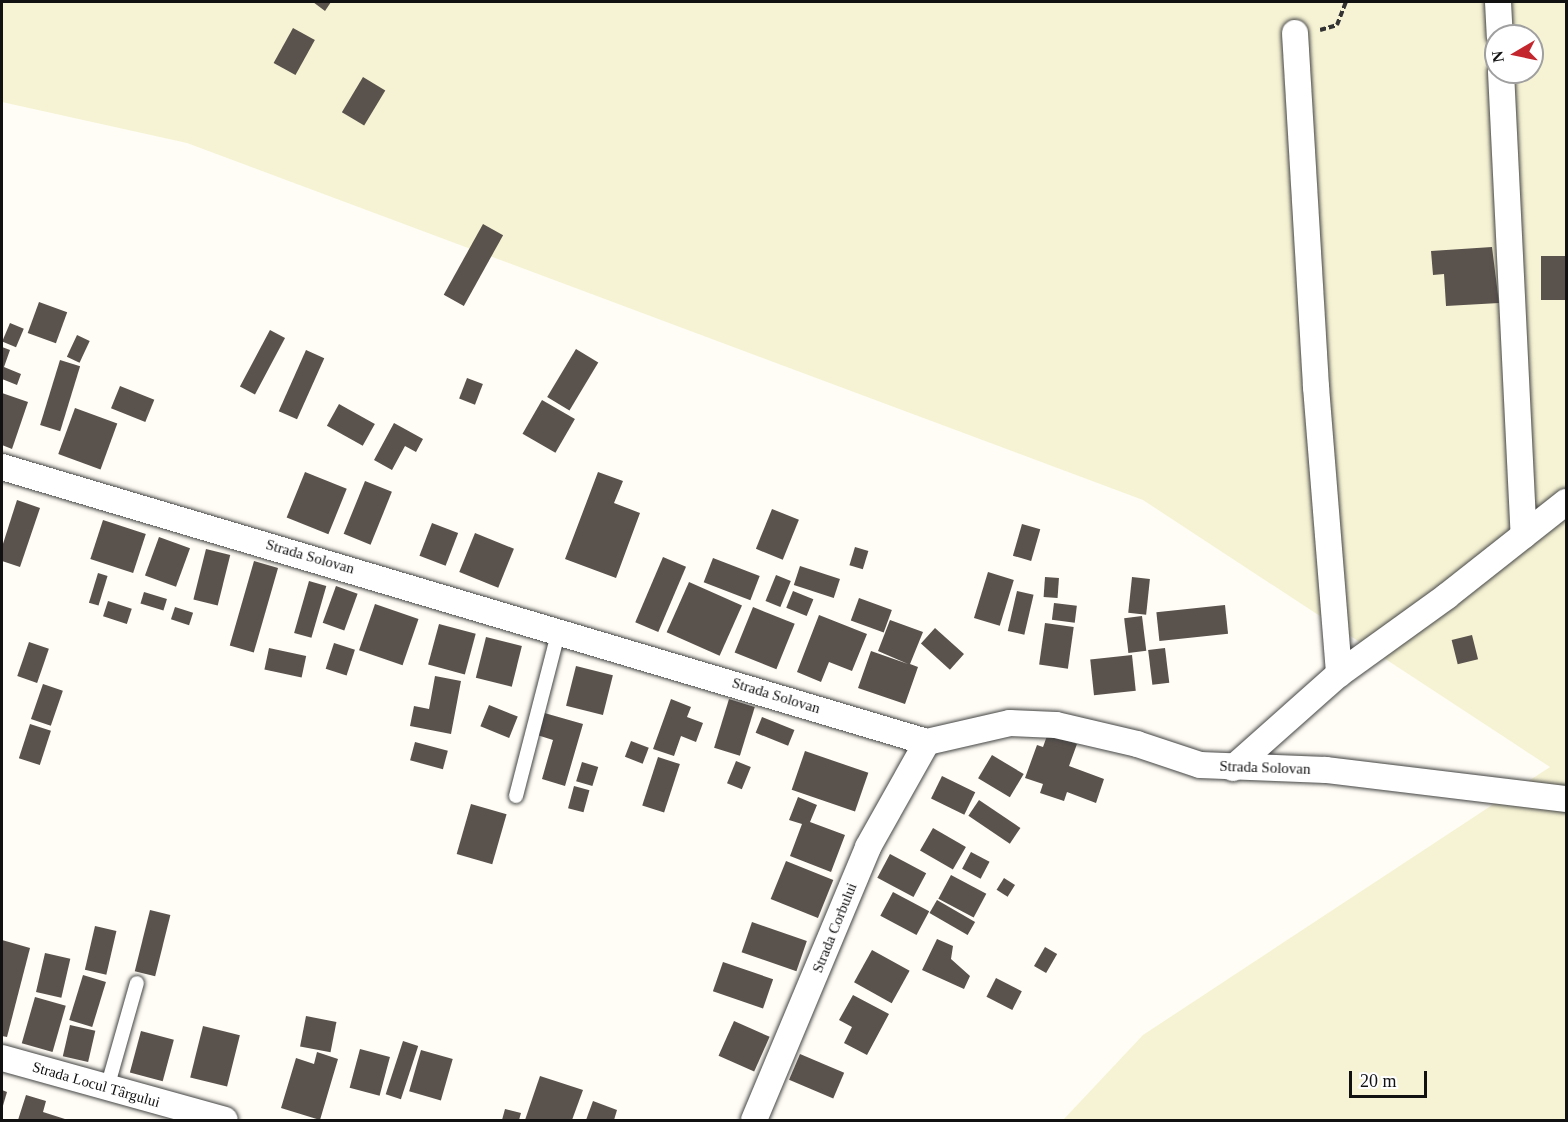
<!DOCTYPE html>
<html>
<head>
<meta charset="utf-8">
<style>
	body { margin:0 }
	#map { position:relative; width:1568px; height:1122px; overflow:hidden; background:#fffdf5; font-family:"Times New Roman",serif }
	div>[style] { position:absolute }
	.farmland>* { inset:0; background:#f6f3d4 }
	.building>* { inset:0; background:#5a524d; transform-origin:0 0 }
	.path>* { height:4px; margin-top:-2px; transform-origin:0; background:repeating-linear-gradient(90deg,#333 0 6px,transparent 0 9px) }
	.roads { filter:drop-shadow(0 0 2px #444) drop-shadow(0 0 2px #444) }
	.lane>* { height:14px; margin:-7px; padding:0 7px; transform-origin:7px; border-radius:7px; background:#fff }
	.street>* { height:26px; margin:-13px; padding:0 13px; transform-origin:13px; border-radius:13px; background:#fff }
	span { translate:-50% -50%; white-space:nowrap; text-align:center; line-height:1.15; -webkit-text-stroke:6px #fff; paint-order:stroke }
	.street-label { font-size:15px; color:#111 }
	.frame { position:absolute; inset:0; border:3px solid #111; pointer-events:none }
	.north { position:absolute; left:1484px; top:24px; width:60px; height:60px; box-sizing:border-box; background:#fff; border:2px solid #a0a0a0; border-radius:50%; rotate:261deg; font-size:16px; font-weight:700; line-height:24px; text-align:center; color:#111 }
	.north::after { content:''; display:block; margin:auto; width:21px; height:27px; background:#c4262e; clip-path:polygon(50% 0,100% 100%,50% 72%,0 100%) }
	.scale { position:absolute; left:1349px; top:1071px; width:78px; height:27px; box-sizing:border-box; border:3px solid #111; border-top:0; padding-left:8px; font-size:18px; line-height:21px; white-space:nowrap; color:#111; -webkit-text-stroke:4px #fff; paint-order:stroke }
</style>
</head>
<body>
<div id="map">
	<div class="farmland">
		<i style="clip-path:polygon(evenodd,2px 2px,1566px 2px,1566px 1120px,1063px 1120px,1143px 1035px,1550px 767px,1143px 500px,187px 143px,2px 102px,2px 2px,1496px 36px,1532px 36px,1532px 72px,1496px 72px,1496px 36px)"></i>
	</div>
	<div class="building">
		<i style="clip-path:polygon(313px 2px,331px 2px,325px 11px)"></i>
		<i style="left:293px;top:28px;width:25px;height:40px;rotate:29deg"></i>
		<i style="left:363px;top:77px;width:26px;height:41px;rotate:31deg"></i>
		<i style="left:483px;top:224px;width:23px;height:81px;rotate:29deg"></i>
		<i style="clip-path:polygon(1492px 247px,1499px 303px,1446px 306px,1444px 274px,1433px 275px,1431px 251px)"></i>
		<i style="left:1566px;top:256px;width:44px;height:25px;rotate:90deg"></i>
		<i style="left:39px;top:302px;width:30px;height:33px;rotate:20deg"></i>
		<i style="left:10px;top:323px;width:15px;height:20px;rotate:23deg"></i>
		<i style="left:270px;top:330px;width:17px;height:64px;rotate:28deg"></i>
		<i style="left:77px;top:335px;width:14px;height:24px;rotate:25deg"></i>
		<i style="clip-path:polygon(2px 347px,10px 350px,4px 367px,21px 374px,17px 385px,2px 379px)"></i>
		<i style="left:576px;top:349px;width:26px;height:56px;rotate:31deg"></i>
		<i style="left:306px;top:350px;width:20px;height:67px;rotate:24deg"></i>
		<i style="left:60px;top:360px;width:21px;height:68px;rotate:17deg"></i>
		<i style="left:467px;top:378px;width:17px;height:22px;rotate:21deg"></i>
		<i style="left:120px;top:386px;width:37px;height:24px;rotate:22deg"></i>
		<i style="clip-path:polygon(2px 393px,28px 402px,12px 449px,2px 445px)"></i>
		<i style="left:542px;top:400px;width:38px;height:39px;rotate:30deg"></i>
		<i style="left:339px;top:404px;width:41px;height:25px;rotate:29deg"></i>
		<i style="left:75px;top:408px;width:45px;height:49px;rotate:20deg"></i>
		<i style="clip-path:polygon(394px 423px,423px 439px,416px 452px,405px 446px,392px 470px,374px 460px)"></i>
		<i style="left:305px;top:472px;width:45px;height:49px;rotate:22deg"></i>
		<i style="clip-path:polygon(598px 472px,623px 481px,614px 503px,640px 513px,616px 578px,565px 559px)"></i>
		<i style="left:365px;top:481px;width:29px;height:57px;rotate:22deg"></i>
		<i style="clip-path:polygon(17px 500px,40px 508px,20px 567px,2px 561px,2px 547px)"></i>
		<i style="left:772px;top:509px;width:29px;height:43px;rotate:22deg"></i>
		<i style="left:103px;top:520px;width:45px;height:41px;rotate:18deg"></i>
		<i style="left:432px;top:523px;width:28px;height:35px;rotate:21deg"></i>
		<i style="left:1022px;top:524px;width:19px;height:33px;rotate:16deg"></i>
		<i style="left:475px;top:533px;width:42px;height:42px;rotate:22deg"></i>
		<i style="left:159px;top:537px;width:33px;height:41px;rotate:20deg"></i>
		<i style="left:855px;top:547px;width:14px;height:19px;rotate:17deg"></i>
		<i style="left:206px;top:549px;width:25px;height:52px;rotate:14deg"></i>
		<i style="left:663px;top:557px;width:25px;height:71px;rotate:23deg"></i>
		<i style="left:713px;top:558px;width:50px;height:26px;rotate:21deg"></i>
		<i style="left:254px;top:561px;width:25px;height:88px;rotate:16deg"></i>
		<i style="left:800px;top:566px;width:42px;height:20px;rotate:18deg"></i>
		<i style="left:988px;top:572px;width:27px;height:48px;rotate:17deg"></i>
		<i style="left:98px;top:573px;width:10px;height:31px;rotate:17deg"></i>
		<i style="left:776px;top:575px;width:16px;height:28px;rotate:22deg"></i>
		<i style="left:1045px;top:577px;width:14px;height:20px;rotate:4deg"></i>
		<i style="left:1132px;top:577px;width:18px;height:36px;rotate:6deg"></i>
		<i style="left:309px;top:581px;width:18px;height:54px;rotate:16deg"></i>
		<i style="left:689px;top:582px;width:58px;height:55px;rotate:24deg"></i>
		<i style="left:336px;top:586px;width:23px;height:39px;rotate:20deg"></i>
		<i style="left:793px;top:591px;width:22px;height:18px;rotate:22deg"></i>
		<i style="left:1017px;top:591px;width:17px;height:41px;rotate:13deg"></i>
		<i style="left:144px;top:592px;width:24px;height:12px;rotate:17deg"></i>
		<i style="left:859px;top:598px;width:35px;height:24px;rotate:20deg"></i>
		<i style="left:108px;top:601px;width:25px;height:16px;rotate:18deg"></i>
		<i style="left:1054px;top:603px;width:23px;height:17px;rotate:7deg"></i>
		<i style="left:375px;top:604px;width:46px;height:49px;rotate:19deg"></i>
		<i style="left:1225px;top:605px;width:29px;height:69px;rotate:84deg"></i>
		<i style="left:175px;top:607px;width:19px;height:13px;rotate:18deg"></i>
		<i style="left:753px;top:607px;width:45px;height:49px;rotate:22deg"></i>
		<i style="clip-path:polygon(819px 615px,867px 634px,852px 671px,829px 662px,821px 682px,797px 672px)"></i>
		<i style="left:1142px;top:616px;width:35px;height:18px;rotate:83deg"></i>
		<i style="clip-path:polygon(890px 620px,923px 632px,910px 664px,918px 667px,905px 704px,858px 688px,871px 651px,908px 664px,878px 651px)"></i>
		<i style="left:1045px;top:623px;width:29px;height:42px;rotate:8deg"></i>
		<i style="left:439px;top:624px;width:38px;height:42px;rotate:15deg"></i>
		<i style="left:935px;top:628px;width:39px;height:21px;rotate:42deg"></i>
		<i style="left:1472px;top:635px;width:25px;height:21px;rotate:76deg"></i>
		<i style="left:486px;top:637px;width:37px;height:42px;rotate:14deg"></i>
		<i style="left:29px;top:642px;width:21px;height:36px;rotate:19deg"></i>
		<i style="left:334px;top:643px;width:22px;height:27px;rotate:18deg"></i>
		<i style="left:269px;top:648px;width:38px;height:22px;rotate:12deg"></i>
		<i style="left:1165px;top:648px;width:35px;height:17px;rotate:83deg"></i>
		<i style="left:1132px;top:655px;width:36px;height:42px;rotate:84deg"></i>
		<i style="left:576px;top:666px;width:38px;height:41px;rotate:14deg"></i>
		<i style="clip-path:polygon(435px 676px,461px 681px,451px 734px,410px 726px,414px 706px,429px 709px)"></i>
		<i style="left:43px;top:684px;width:21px;height:37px;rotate:19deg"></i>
		<i style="clip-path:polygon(671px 699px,691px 707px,687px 717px,703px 723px,696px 742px,681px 736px,674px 756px,653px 749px)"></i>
		<i style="left:729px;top:699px;width:27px;height:51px;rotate:17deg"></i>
		<i style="left:489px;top:705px;width:31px;height:23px;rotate:22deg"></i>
		<i style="clip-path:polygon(541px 712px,583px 724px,565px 786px,542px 779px,553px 740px,534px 734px)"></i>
		<i style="left:762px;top:717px;width:35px;height:17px;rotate:22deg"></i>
		<i style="left:30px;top:724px;width:22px;height:36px;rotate:18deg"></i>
		<i style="clip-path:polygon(1048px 733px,1077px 744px,1069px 766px,1104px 779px,1096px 803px,1067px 792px,1064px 801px,1040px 793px,1043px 784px,1025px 778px,1037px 745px,1043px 747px)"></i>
		<i style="left:631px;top:741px;width:19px;height:17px;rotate:21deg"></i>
		<i style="left:415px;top:742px;width:34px;height:19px;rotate:15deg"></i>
		<i style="left:805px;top:751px;width:67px;height:41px;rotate:19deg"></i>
		<i style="left:992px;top:755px;width:37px;height:27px;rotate:31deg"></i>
		<i style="left:658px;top:757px;width:23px;height:51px;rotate:18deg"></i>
		<i style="left:736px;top:761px;width:16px;height:24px;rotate:22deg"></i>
		<i style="left:582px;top:762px;width:17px;height:20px;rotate:17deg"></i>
		<i style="left:942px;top:776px;width:37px;height:25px;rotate:26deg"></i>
		<i style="left:574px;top:786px;width:16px;height:23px;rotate:15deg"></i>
		<i style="clip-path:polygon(798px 797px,817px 805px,810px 822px,845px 835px,831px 872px,790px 856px,802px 824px,789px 820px)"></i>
		<i style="left:979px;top:800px;width:50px;height:19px;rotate:34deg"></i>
		<i style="left:471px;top:804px;width:37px;height:52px;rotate:16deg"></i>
		<i style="left:933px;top:828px;width:38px;height:26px;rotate:30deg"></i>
		<i style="left:971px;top:852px;width:21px;height:19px;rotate:28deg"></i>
		<i style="left:890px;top:854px;width:41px;height:27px;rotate:28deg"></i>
		<i style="left:786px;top:861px;width:51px;height:41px;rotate:22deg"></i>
		<i style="left:951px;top:875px;width:40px;height:27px;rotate:28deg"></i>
		<i style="left:1004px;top:878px;width:13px;height:14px;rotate:32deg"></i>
		<i style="left:893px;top:892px;width:41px;height:27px;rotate:28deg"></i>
		<i style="left:937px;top:900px;width:44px;height:15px;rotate:30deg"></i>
		<i style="left:150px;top:910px;width:21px;height:63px;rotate:14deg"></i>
		<i style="left:752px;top:922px;width:58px;height:32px;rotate:19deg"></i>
		<i style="left:95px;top:926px;width:22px;height:45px;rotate:13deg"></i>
		<i style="clip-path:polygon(937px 939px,953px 946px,951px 959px,970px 976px,964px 989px,922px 970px)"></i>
		<i style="clip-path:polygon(2px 940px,30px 948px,7px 1037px,2px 1036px)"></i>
		<i style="left:1045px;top:947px;width:14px;height:22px;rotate:30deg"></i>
		<i style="left:872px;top:950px;width:43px;height:37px;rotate:29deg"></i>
		<i style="left:45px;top:953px;width:26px;height:40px;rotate:13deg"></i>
		<i style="left:723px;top:962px;width:53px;height:31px;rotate:19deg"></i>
		<i style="left:83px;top:975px;width:24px;height:47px;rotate:17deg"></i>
		<i style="left:996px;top:978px;width:29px;height:21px;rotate:27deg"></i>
		<i style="clip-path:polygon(853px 995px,889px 1014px,867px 1055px,844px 1043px,852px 1027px,839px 1020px)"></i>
		<i style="left:35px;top:997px;width:32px;height:48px;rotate:16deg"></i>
		<i style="left:306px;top:1016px;width:31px;height:31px;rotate:11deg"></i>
		<i style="left:734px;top:1021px;width:39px;height:38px;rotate:24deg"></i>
		<i style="left:70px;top:1025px;width:26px;height:32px;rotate:13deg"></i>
		<i style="left:203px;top:1026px;width:38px;height:53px;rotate:14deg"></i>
		<i style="left:141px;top:1031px;width:34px;height:43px;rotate:15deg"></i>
		<i style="left:403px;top:1041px;width:16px;height:56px;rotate:18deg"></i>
		<i style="left:360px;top:1049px;width:31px;height:40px;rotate:15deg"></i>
		<i style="left:421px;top:1050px;width:33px;height:43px;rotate:16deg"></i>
		<i style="clip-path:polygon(317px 1052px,338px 1059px,320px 1120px,281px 1108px,296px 1058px,314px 1064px)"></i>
		<i style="left:800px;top:1054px;width:48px;height:28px;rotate:23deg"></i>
		<i style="clip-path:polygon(540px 1076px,583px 1090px,572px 1120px,525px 1120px)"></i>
		<i style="clip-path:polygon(2px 1090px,7px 1092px,2px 1109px)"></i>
		<i style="clip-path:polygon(26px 1095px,46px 1101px,43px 1112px,68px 1120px,18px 1120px)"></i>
		<i style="clip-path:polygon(593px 1101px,617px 1110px,614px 1120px,586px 1120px)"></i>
		<i style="clip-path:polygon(505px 1109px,521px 1113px,519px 1120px,502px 1120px)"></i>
	</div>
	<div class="path">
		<i style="left:1320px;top:30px;width:18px;rotate:-16deg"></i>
		<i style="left:1337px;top:25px;width:25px;rotate:-69deg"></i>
	</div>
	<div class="roads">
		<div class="lane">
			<i style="left:516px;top:796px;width:171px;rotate:-75.5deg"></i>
			<i style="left:107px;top:1088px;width:109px;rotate:-74.1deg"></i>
		</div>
		<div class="street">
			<i style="left:1498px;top:2px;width:34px;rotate:87deg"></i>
			<i style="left:1295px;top:33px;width:355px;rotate:86.6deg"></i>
			<i style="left:1316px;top:387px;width:288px;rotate:85.4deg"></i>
			<i style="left:1501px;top:72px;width:464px;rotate:87.2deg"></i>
			<i style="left:2px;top:467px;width:965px;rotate:16.56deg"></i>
			<i style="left:927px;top:742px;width:85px;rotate:-12.9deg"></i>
			<i style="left:1010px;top:723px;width:46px;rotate:2.5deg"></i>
			<i style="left:1056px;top:725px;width:83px;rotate:13.2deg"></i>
			<i style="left:1137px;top:744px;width:66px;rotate:18.4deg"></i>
			<i style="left:1200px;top:765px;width:126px;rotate:2.3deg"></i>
			<i style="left:1326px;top:770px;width:242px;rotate:6.9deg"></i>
			<i style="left:1233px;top:768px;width:142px;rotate:-41.6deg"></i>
			<i style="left:1339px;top:674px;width:133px;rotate:-35.8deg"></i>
			<i style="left:1447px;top:596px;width:152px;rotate:-38.3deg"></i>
			<i style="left:2px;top:1058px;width:231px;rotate:15.5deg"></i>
			<i style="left:754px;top:1120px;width:296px;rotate:-67.3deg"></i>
			<i style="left:868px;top:847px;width:120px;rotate:-60.7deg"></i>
		</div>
	</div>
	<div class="street-label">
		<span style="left:310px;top:557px;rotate:16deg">Strada Solovan</span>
		<span style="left:776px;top:696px;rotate:17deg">Strada Solovan</span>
		<span style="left:1265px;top:768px;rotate:2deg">Strada Solovan</span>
		<span style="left:835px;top:928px;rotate:-68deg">Strada Corbului</span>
		<span style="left:96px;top:1085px;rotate:16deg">Strada Locul Târgului</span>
	</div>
	<div class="frame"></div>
	<div class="north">N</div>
	<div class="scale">20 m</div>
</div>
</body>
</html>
